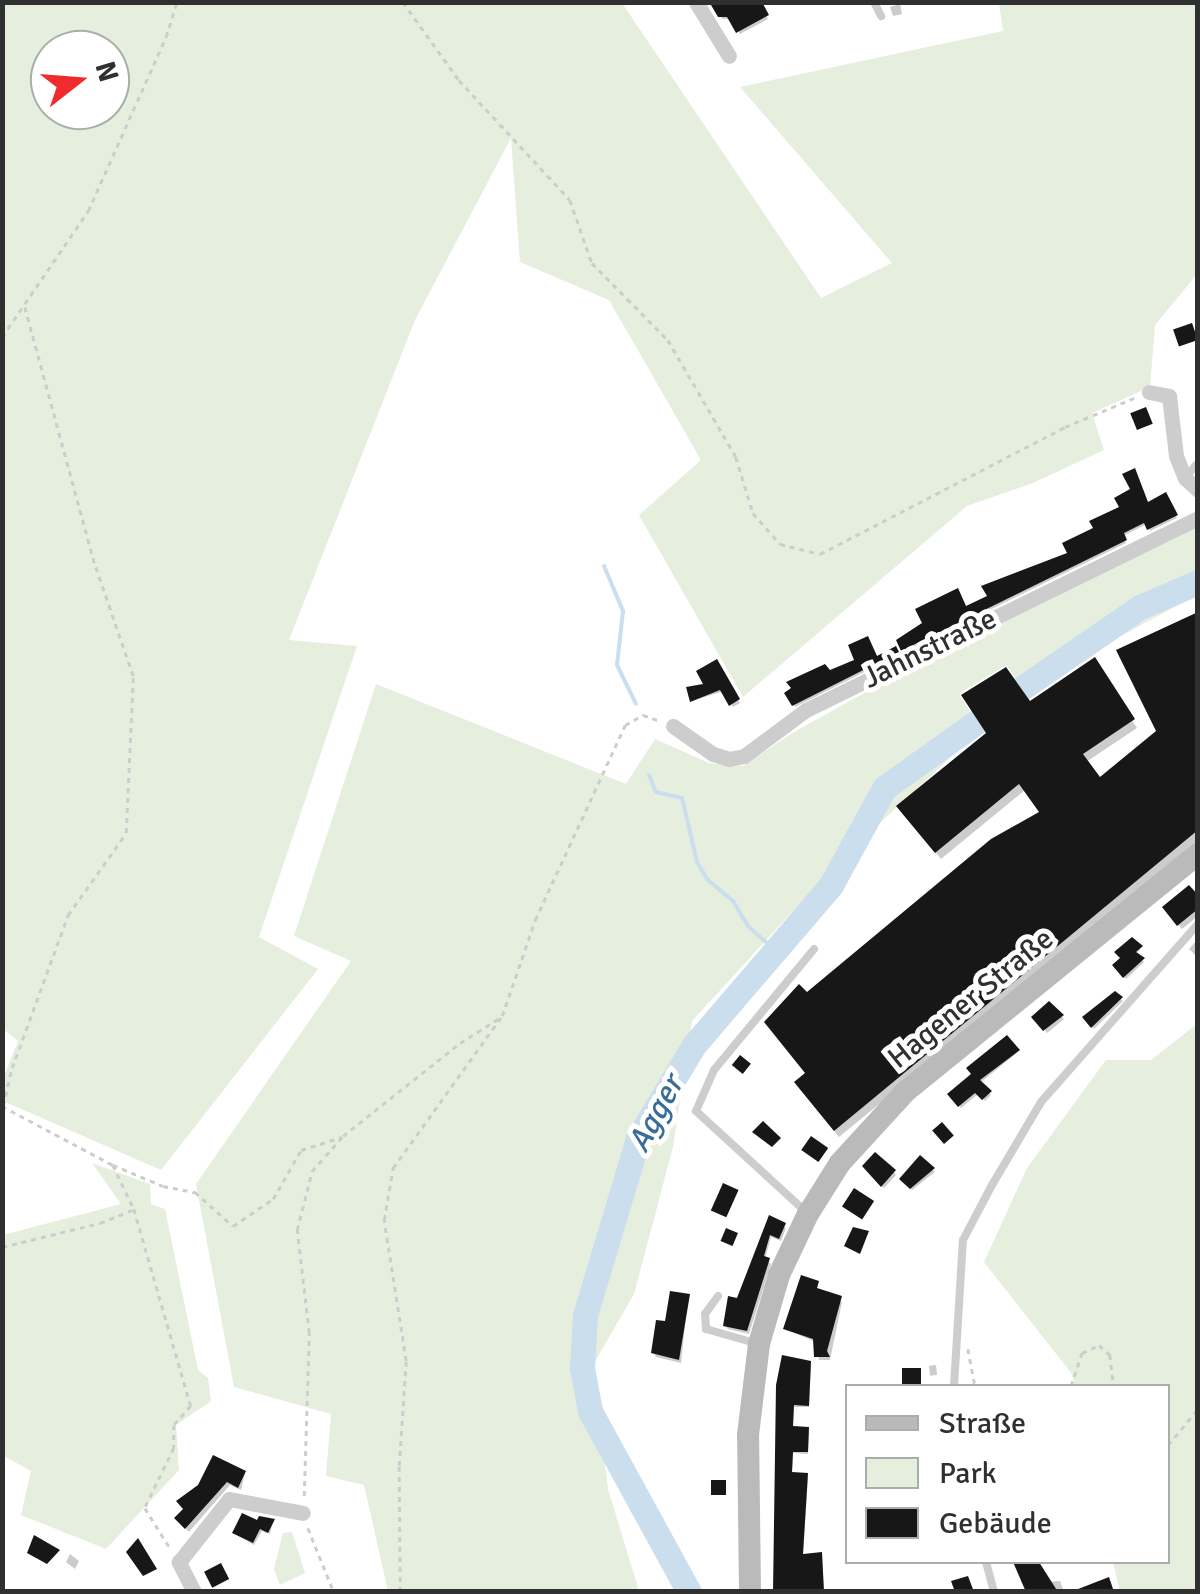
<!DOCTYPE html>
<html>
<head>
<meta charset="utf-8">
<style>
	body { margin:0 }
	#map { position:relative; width:1200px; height:1594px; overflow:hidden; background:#fff; font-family:Signika,sans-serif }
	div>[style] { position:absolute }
	.green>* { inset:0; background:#e6eede }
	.shadow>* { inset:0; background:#0003; transform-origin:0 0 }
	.stream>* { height:4px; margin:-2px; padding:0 2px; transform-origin:2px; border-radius:2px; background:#cadeee }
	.river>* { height:25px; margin:-12.5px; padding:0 12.5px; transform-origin:12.5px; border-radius:12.5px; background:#cadeee }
	.building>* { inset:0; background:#171717; transform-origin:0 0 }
	.path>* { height:2.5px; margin-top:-1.25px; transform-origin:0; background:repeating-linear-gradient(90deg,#cdcdcd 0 5px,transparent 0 10px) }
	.service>* { height:8px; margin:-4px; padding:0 4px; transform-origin:4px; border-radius:4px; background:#cdcdcd }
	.minor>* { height:15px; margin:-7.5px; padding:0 7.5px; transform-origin:7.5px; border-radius:7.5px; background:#cdcdcd }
	.secondary>* { height:22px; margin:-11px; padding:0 11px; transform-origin:11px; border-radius:11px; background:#bababa }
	span { translate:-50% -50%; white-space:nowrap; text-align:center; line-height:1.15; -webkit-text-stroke:10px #fff; paint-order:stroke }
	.street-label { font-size:30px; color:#303030 }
	.water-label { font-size:32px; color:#396d98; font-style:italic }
	.frame { position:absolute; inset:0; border:5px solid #303030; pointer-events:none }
	.legend { position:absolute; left:845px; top:1384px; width:325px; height:180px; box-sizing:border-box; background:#fff; border:2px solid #acacac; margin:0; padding:12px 18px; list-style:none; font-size:30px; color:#303030 }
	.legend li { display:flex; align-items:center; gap:20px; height:50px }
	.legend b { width:50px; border:2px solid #acacac }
	.north { position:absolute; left:30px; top:30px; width:100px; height:100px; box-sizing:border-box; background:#fff; border:2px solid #acacac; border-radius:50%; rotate:73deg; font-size:28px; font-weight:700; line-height:40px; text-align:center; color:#303030 }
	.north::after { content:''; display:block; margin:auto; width:35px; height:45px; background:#ef2b2d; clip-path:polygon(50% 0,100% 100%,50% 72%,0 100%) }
</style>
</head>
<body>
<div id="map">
	<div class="green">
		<i style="clip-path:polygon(evenodd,3px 3px,622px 3px,821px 298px,892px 263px,740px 87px,1003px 31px,999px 3px,1197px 3px,1197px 274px,1155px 325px,1150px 387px,1092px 413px,1104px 450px,1033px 483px,967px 506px,743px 697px,639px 515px,701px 460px,609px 300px,520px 262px,511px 138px,415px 320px,289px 640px,357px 646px,259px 937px,318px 969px,161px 1170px,3px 1101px,3px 1079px,18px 1041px,2px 1028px,3px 3px,50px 50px,110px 50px,110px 110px,50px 110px,50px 50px)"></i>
		<i style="clip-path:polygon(1197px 523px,1197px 595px,1104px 645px,1028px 694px,1006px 665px,959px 694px,981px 729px,838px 862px,692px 1021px,673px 1147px,634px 1294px,593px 1365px,608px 1489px,639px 1591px,388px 1591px,364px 1485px,326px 1476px,331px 1414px,234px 1387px,196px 1184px,351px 961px,294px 936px,376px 684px,626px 784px,655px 739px,709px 763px,743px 766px,794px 732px,929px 657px)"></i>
		<i style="clip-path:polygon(1197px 1024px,1197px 1591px,1120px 1591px,1113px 1562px,1168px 1562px,1168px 1386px,1075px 1386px,1072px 1374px,984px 1262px,1027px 1168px,1106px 1060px,1151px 1060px)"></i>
		<i style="clip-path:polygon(92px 1163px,150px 1184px,151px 1204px,165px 1209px,198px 1370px,208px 1378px,211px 1401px,176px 1425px,179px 1470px,106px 1549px,21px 1515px,31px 1471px,2px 1455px,3px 1235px,121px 1204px)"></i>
		<i style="clip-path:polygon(292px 1532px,305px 1573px,280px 1585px,274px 1569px,283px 1533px)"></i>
	</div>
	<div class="shadow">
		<i style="clip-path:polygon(715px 2px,759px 2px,768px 19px,740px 34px,731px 19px,722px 19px)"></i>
		<i style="clip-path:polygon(907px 2px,900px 4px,902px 14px,893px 16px,890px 7px)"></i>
		<i style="clip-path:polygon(1165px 496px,1177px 518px,1150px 531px,1147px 524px,1123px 536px,1126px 543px,904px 652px,899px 641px,1071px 554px,1122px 508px,1147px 505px)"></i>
		<i style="clip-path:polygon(1198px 615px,1198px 842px,839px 1137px,801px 1090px,807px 1074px,806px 995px,1042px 813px,1025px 790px,941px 859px,904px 814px,1030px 704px,1094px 661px,1137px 728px,1086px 762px,1099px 780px,1159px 731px)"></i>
		<i style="clip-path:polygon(895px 649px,898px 655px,795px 707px,787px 694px)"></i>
		<i style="clip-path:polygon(716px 662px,740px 703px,733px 707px,724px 691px,692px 701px,689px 689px,707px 685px)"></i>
		<i style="clip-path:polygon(1198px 899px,1198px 916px,1182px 929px,1169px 913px)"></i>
		<i style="clip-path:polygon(1198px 939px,1198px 958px,1189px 949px)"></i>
		<i style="clip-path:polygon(1141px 948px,1136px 955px,1144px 962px,1126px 979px,1116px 968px)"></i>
		<i style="clip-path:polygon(1115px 994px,1123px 1001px,1094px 1029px,1085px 1018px)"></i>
		<i style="clip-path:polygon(1049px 1004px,1064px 1019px,1047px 1033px,1035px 1017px)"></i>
		<i style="clip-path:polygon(1018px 1052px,980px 1083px,991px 1095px,985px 1101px,978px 1094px,961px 1108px,950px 1094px)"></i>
		<i style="clip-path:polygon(920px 1158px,935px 1172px,912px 1190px,904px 1182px)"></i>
		<i style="clip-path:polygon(867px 1170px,894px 1172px,896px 1175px,884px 1188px)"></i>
		<i style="clip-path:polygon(770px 1219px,786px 1228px,781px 1241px,771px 1237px,765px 1259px,771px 1264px,749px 1334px,728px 1329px,725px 1326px)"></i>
		<i style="clip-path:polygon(817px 1283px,818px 1291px,842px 1302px,830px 1360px,819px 1360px,815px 1342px,786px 1329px)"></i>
		<i style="clip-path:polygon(688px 1297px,681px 1363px,656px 1357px,654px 1353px)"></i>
		<i style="left:936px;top:1365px;width:10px;height:7px;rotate:84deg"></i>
		<i style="clip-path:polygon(811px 1366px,809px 1407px,794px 1407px,793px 1429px,809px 1432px,808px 1454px,793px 1453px,792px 1475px,808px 1478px,803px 1556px,822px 1557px,824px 1592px,776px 1592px,778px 1386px)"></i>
		<i style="clip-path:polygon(245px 1473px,241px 1490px,230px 1485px,189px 1532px,179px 1522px,186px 1510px,179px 1502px)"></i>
		<i style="clip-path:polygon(273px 1521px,270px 1534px,262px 1531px,254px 1545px,235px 1533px)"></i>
		<i style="clip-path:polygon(70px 1554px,79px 1561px,75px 1569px,66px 1562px)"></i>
		<i style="clip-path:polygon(1016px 1562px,1036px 1562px,1046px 1582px,1060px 1581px,1064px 1592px,1029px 1592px)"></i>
	</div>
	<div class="stream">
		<i style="left:604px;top:566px;width:49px;rotate:67.1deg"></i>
		<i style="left:623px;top:611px;width:54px;rotate:96.3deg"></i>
		<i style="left:617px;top:665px;width:43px;rotate:64deg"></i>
		<i style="left:649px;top:775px;width:18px;rotate:68deg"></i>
		<i style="left:656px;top:792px;width:27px;rotate:13deg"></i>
		<i style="left:682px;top:798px;width:66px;rotate:76.8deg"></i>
		<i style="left:697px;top:862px;width:21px;rotate:59deg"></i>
		<i style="left:708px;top:880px;width:33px;rotate:40deg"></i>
		<i style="left:733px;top:901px;width:29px;rotate:59deg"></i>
		<i style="left:748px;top:926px;width:27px;rotate:42deg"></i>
		<i style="left:768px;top:944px;width:17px;rotate:97deg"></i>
	</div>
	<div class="river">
		<i style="left:1022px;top:688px;width:143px;rotate:-34.5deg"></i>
		<i style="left:1140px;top:607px;width:63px;rotate:-23.3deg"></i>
		<i style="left:689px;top:1592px;width:206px;rotate:-118.7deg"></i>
		<i style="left:590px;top:1411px;width:44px;rotate:-100.5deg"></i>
		<i style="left:582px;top:1368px;width:53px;rotate:-86.8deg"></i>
		<i style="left:585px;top:1315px;width:185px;rotate:-73.3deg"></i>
		<i style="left:638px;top:1138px;width:109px;rotate:-58.9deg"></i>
		<i style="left:694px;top:1045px;width:211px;rotate:-49.4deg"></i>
		<i style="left:831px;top:885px;width:111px;rotate:-61.3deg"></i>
		<i style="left:884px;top:788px;width:115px;rotate:-35.5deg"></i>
	</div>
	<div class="building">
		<i style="clip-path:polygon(717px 2px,762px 2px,769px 15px,736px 33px,727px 17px,718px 17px,711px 5px)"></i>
		<i style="left:1192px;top:323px;width:18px;height:20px;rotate:71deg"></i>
		<i style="left:1146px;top:407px;width:18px;height:17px;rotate:68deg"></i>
		<i style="clip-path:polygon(1135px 468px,1148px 502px,1166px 492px,1178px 515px,1147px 530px,1144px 523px,1124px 533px,1127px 540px,901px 651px,896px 640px,922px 623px,915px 609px,958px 588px,966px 606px,987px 596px,981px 586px,1067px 553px,1062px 543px,1093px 528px,1089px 521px,1119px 507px,1114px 498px,1130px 489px,1122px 474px)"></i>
		<i style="clip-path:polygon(1198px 612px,1198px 830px,834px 1131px,794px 1082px,805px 1073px,764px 1022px,799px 984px,807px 992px,991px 839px,1039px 812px,1019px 784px,935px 853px,896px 806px,986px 733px,961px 695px,1006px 667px,1030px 701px,1095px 657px,1135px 719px,1083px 754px,1100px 777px,1156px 731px,1116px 650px)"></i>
		<i style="clip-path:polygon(868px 636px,877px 656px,896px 646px,899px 652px,792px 706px,784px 693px,791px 688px,786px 682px,825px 664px,830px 670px,854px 660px,848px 645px)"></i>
		<i style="clip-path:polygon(717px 659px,740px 699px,729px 706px,720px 690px,690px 702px,686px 687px,703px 684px,696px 671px)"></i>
		<i style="clip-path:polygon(1189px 885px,1198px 895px,1198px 909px,1177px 926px,1162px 907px)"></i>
		<i style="clip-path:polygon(1132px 937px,1143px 946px,1136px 952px,1145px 958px,1123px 978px,1112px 965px,1120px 958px,1114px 952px)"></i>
		<i style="clip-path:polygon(1115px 991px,1123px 997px,1091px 1028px,1082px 1017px)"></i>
		<i style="clip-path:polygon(1049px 1001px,1064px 1015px,1043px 1031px,1031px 1017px)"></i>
		<i style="clip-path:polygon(1007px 1035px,1020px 1050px,980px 1080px,992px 1091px,982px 1100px,975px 1093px,958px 1107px,947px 1094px,971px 1074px,966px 1068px)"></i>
		<i style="left:740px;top:1055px;width:14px;height:13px;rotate:39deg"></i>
		<i style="clip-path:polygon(763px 1121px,781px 1138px,772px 1147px,752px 1132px)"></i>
		<i style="left:942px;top:1122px;width:18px;height:13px;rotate:49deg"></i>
		<i style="left:811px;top:1136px;width:21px;height:17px;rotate:35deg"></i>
		<i style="clip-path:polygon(875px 1152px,896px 1170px,881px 1187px,862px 1166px)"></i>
		<i style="clip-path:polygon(920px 1155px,935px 1168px,910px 1189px,899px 1179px)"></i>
		<i style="left:723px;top:1183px;width:17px;height:30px;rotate:24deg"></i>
		<i style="left:854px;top:1188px;width:24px;height:22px;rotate:33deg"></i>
		<i style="clip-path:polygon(769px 1215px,786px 1223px,779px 1239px,770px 1235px,764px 1256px,770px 1258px,747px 1331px,723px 1326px,728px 1296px,737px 1298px)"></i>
		<i style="clip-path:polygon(853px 1227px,869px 1231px,860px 1254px,844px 1246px)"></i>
		<i style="left:726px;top:1228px;width:13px;height:14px;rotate:23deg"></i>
		<i style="clip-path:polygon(801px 1275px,819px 1281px,817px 1288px,842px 1296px,827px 1351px,830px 1357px,814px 1357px,813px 1339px,783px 1329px)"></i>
		<i style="clip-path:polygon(670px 1291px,690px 1294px,679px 1360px,651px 1353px,656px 1320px,665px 1321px)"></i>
		<i style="clip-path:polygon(782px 1355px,811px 1361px,809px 1406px,794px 1405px,793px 1426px,809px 1427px,808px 1452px,793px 1452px,792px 1472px,808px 1473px,803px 1554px,822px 1552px,824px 1592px,773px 1592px,776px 1385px)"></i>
		<i style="left:902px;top:1368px;width:19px;height:18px"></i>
		<i style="clip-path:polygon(213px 1455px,246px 1471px,238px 1488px,227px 1482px,185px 1529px,174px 1518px,183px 1509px,176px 1501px,198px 1485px)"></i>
		<i style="left:711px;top:1480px;width:15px;height:15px"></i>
		<i style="clip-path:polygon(242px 1513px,257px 1520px,259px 1516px,275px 1519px,268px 1533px,260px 1529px,253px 1543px,232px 1533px)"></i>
		<i style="clip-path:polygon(34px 1535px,60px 1550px,47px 1564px,27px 1553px)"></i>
		<i style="clip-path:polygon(138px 1538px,157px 1569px,143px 1576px,126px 1552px)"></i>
		<i style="clip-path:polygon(1013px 1562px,1039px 1562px,1058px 1592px,1026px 1592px)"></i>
		<i style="left:221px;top:1563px;width:18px;height:19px;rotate:63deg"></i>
		<i style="clip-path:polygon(968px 1576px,974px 1592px,955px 1592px,951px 1581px)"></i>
		<i style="clip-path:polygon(1109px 1577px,1114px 1592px,1073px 1592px,1073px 1591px)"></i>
	</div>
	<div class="path">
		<i style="left:403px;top:2px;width:96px;rotate:54.3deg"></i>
		<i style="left:459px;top:80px;width:163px;rotate:47.2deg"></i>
		<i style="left:570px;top:200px;width:67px;rotate:70.8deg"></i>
		<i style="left:592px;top:263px;width:108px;rotate:45.4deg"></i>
		<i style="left:668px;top:340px;width:135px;rotate:59.8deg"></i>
		<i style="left:736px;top:457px;width:59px;rotate:73.1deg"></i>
		<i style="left:753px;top:513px;width:41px;rotate:48.9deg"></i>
		<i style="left:780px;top:544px;width:41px;rotate:14deg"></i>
		<i style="left:820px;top:554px;width:276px;rotate:-27.4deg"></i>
		<i style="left:1065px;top:427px;width:75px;rotate:-22.8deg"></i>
		<i style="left:2px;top:337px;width:153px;rotate:-55.7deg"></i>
		<i style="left:88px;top:211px;width:191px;rotate:-65.9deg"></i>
		<i style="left:166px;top:37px;width:37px;rotate:-73deg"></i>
		<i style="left:2px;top:1106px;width:126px;rotate:28deg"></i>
		<i style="left:113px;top:1165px;width:54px;rotate:22.8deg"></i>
		<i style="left:163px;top:1186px;width:33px;rotate:11deg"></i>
		<i style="left:195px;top:1192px;width:51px;rotate:41.8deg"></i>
		<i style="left:233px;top:1226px;width:48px;rotate:-34deg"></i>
		<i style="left:273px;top:1199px;width:56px;rotate:-60.3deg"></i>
		<i style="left:301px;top:1150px;width:43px;rotate:-17.6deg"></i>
		<i style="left:3px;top:1106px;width:39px;rotate:-77deg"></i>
		<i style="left:12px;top:1068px;width:163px;rotate:-69.9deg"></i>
		<i style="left:68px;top:915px;width:100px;rotate:-54.7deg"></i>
		<i style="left:126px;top:833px;width:157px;rotate:-87.4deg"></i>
		<i style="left:133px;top:676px;width:120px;rotate:-109deg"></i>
		<i style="left:94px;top:563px;width:266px;rotate:-105.2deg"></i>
		<i style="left:113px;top:1165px;width:49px;rotate:64.5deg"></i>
		<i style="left:134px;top:1209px;width:205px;rotate:73.9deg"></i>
		<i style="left:191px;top:1406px;width:25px;rotate:132deg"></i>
		<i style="left:174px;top:1425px;width:23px;rotate:90deg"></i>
		<i style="left:174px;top:1448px;width:67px;rotate:115.8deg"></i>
		<i style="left:145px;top:1508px;width:47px;rotate:58deg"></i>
		<i style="left:2px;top:1247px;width:101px;rotate:-13.8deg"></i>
		<i style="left:100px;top:1223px;width:35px;rotate:-22deg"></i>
		<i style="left:968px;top:1349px;width:38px;rotate:79deg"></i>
		<i style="left:1071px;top:1386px;width:35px;rotate:-72deg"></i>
		<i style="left:1082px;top:1353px;width:19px;rotate:-25deg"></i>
		<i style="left:1099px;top:1345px;width:15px;rotate:42deg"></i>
		<i style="left:1110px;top:1355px;width:31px;rotate:83deg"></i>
		<i style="left:1168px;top:1445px;width:47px;rotate:-50.2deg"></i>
		<i style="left:304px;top:1496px;width:163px;rotate:-88.2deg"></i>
		<i style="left:309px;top:1333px;width:104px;rotate:-96.6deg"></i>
		<i style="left:297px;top:1230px;width:61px;rotate:-75.7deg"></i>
		<i style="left:312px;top:1171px;width:47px;rotate:-48.5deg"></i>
		<i style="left:343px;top:1136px;width:149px;rotate:-38.5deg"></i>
		<i style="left:460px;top:1043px;width:49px;rotate:-32.4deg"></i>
		<i style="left:308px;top:1528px;width:69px;rotate:67.9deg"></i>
		<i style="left:400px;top:1592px;width:126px;rotate:-90.5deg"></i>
		<i style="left:399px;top:1466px;width:105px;rotate:-86.2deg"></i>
		<i style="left:406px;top:1361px;width:143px;rotate:-98.9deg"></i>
		<i style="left:384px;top:1220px;width:53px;rotate:-80.2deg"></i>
		<i style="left:393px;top:1168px;width:187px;rotate:-54.4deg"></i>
		<i style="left:502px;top:1016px;width:102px;rotate:-71deg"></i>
		<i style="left:535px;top:920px;width:215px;rotate:-65.2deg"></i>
		<i style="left:625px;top:725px;width:21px;rotate:-29deg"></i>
		<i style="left:643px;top:715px;width:18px;rotate:19deg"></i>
	</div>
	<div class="service">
		<i style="left:874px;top:2px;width:16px;rotate:63deg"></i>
		<i style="left:1185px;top:478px;width:17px;rotate:-50deg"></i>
		<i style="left:805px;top:1211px;width:148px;rotate:-137.5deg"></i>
		<i style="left:696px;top:1111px;width:45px;rotate:-66.3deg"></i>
		<i style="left:714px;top:1070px;width:157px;rotate:-50.4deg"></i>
		<i style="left:718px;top:1296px;width:22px;rotate:126deg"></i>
		<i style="left:705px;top:1314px;width:15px;rotate:86deg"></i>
		<i style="left:706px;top:1329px;width:51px;rotate:15.9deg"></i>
		<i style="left:954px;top:1386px;width:146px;rotate:-86.5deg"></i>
		<i style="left:963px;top:1240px;width:62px;rotate:-62.2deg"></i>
		<i style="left:992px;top:1185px;width:96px;rotate:-59.4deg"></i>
		<i style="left:1041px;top:1102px;width:237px;rotate:-48.6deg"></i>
		<i style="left:986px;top:1562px;width:31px;rotate:75deg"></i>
	</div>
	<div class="minor">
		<i style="left:696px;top:2px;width:63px;rotate:58.6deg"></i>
		<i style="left:1149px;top:392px;width:20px;rotate:11deg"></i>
		<i style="left:1169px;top:396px;width:60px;rotate:83.3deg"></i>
		<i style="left:1176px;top:456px;width:24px;rotate:68deg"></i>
		<i style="left:1185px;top:478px;width:18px;rotate:43deg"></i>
		<i style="left:673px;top:726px;width:49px;rotate:35deg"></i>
		<i style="left:713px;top:754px;width:17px;rotate:17deg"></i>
		<i style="left:729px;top:759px;width:15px;rotate:-11deg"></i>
		<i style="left:744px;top:756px;width:77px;rotate:-36.6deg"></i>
		<i style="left:806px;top:710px;width:436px;rotate:-26.1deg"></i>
		<i style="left:194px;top:1592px;width:34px;rotate:-117deg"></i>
		<i style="left:179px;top:1562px;width:80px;rotate:-51.6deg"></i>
		<i style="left:229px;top:1499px;width:75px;rotate:10.7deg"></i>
	</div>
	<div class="secondary">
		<i style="left:750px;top:1592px;width:157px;rotate:-90.7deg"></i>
		<i style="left:748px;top:1435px;width:92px;rotate:-83.1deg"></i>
		<i style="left:759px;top:1344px;width:72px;rotate:-73.8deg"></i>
		<i style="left:779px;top:1275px;width:68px;rotate:-64.6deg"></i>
		<i style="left:808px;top:1214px;width:60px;rotate:-57.9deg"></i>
		<i style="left:840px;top:1163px;width:96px;rotate:-47.5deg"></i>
		<i style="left:905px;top:1092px;width:377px;rotate:-39.1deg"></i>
	</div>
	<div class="street-label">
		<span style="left:930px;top:649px;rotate:-26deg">Jahnstraße</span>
		<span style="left:971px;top:999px;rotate:-39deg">Hagener Straße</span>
	</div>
	<div class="water-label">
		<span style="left:656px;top:1114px;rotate:-62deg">Agger</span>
	</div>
	<div class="frame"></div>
	<ul class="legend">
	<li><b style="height:12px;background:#bababa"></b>Straße</li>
	<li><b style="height:28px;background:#e6eede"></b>Park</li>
	<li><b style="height:28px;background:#171717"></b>Gebäude</li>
	</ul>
	<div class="north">N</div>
</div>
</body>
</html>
